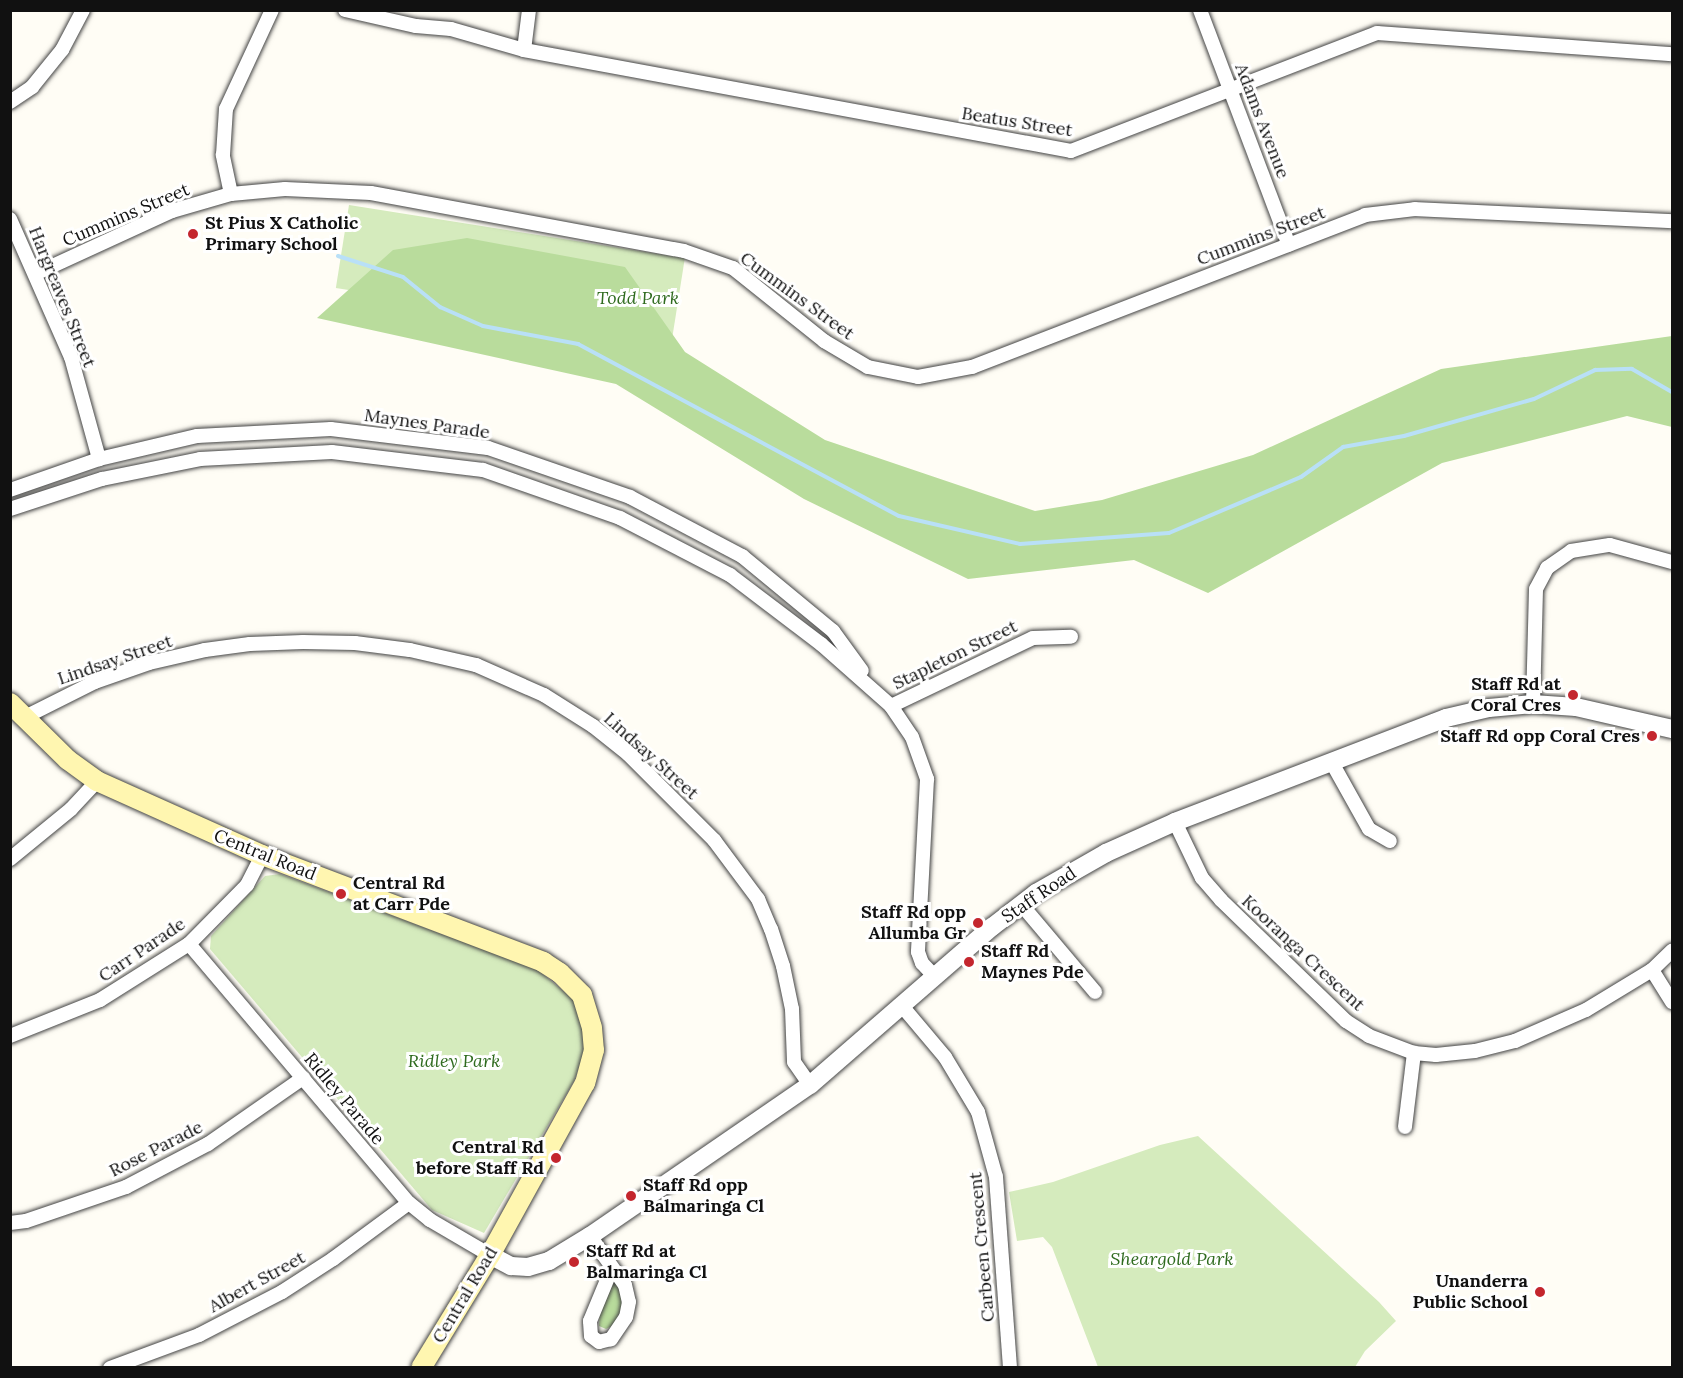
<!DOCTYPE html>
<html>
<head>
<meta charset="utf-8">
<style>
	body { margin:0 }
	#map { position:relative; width:1683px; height:1378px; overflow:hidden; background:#fffdf5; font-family:Lora,serif }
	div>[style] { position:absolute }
	.green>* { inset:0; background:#d5ebbd; transform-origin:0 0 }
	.forest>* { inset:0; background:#b9dc9c }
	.stream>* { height:4px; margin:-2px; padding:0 2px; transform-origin:2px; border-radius:2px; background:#b9e0f7 }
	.roads { filter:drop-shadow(0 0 2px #444) drop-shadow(0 0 2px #444) }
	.minor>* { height:14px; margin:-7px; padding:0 7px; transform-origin:7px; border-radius:7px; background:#fff }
	.tertiary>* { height:18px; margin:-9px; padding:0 9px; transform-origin:9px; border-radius:9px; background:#fff }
	.secondary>* { height:20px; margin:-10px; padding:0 10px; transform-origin:10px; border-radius:10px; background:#fff6b0 }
	.dots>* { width:16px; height:16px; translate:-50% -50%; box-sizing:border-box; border:3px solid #fff; border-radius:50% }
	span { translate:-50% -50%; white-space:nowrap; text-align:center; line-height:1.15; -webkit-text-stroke:6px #fff; paint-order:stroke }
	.street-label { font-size:18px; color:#111 }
	.poi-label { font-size:18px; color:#111; font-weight:700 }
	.left { translate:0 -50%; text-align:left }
	.right { translate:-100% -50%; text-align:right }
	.park-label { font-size:18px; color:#2f6b1f; font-style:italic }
	.frame { position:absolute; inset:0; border:12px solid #111; pointer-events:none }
</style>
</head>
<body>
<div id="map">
	<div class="green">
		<i style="left:349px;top:205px;width:340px;height:84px;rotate:9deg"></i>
		<i style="clip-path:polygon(280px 874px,538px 970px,574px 1000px,587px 1046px,574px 1081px,484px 1233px,432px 1210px,210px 949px,211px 936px,265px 876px)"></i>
		<i style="clip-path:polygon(1198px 1136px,1379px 1302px,1396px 1321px,1365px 1351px,1355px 1367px,1098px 1367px,1052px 1247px,1043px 1237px,1017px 1241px,1009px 1192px,1053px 1182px,1160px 1145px)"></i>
	</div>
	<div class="forest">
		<i style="clip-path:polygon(467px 238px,625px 267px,685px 352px,825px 440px,1035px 511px,1102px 500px,1253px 455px,1441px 369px,1672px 336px,1672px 427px,1627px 416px,1442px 463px,1208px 593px,1134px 560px,968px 579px,804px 499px,616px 384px,317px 318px,393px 250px)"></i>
		<i style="clip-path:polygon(614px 1278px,622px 1290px,623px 1309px,614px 1325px,606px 1329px,599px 1326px,600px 1312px)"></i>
	</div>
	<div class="stream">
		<i style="left:338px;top:256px;width:68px;rotate:17.9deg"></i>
		<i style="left:403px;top:277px;width:48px;rotate:39deg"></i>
		<i style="left:440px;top:307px;width:47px;rotate:23.8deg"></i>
		<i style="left:483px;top:326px;width:97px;rotate:10.7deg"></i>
		<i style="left:578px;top:344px;width:364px;rotate:28.2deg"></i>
		<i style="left:899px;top:516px;width:124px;rotate:13deg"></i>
		<i style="left:1020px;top:544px;width:149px;rotate:-4.2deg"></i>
		<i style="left:1169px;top:533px;width:143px;rotate:-23deg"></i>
		<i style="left:1301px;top:477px;width:52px;rotate:-35.5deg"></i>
		<i style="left:1343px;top:447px;width:62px;rotate:-10.2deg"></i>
		<i style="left:1404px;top:436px;width:135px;rotate:-15.9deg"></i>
		<i style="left:1534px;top:399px;width:68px;rotate:-25.4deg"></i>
		<i style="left:1595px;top:370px;width:37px;rotate:-2deg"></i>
		<i style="left:1632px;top:369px;width:46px;rotate:29.9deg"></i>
	</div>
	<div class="roads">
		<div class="minor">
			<i style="left:345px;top:10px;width:73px;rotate:12.7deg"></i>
			<i style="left:416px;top:26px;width:35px;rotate:5deg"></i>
			<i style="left:451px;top:29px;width:76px;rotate:16deg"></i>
			<i style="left:524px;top:50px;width:556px;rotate:10.46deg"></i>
			<i style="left:1071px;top:151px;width:328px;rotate:-21.1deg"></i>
			<i style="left:1377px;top:33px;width:296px;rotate:4.1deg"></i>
			<i style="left:1200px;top:10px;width:251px;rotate:69.3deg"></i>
			<i style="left:524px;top:50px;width:40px;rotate:-82.9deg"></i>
			<i style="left:10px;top:102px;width:27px;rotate:-34deg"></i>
			<i style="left:32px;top:87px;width:48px;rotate:-51deg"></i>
			<i style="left:62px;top:50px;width:45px;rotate:-62.3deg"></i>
			<i style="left:231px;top:194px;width:40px;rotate:-102deg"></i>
			<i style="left:223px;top:155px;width:46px;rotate:-86.3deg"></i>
			<i style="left:226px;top:109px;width:109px;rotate:-65.1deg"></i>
			<i style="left:10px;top:219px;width:151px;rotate:66.2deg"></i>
			<i style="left:71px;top:357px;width:106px;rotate:74.6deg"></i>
			<i style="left:35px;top:274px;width:151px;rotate:-24.7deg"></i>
			<i style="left:172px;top:211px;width:61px;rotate:-16.1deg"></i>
			<i style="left:231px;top:194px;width:54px;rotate:-5.3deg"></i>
			<i style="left:285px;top:189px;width:86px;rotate:2.7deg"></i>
			<i style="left:371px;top:193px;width:318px;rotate:10.5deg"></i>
			<i style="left:684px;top:251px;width:52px;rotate:19.1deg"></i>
			<i style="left:733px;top:268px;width:117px;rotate:38.7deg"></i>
			<i style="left:824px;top:341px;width:51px;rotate:30.6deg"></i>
			<i style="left:868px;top:367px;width:51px;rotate:11.3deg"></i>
			<i style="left:918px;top:377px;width:55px;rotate:-10.5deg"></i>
			<i style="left:972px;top:367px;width:421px;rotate:-21.1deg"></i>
			<i style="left:1365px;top:215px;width:50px;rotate:-6.8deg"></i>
			<i style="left:1415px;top:209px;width:257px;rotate:2.7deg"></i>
			<i style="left:10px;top:490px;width:94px;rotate:-19.2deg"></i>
			<i style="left:99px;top:459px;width:101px;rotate:-13.2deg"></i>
			<i style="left:197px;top:436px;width:134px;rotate:-3deg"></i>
			<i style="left:331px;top:429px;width:158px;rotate:6.9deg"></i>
			<i style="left:488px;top:448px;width:150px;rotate:19deg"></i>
			<i style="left:630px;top:497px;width:127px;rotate:27.8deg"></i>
			<i style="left:742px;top:556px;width:118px;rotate:39.5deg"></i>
			<i style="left:833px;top:631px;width:49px;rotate:54.1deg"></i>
			<i style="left:10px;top:509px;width:97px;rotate:-18.1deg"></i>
			<i style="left:102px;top:479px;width:100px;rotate:-11.5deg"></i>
			<i style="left:200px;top:459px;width:132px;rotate:-3deg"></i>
			<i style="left:332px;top:452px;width:152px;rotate:6.8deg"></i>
			<i style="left:483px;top:470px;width:145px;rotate:19.3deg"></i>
			<i style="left:620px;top:518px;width:124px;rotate:27.4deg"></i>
			<i style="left:730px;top:575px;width:114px;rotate:37.2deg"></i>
			<i style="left:821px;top:644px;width:94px;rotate:41.5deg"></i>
			<i style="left:891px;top:706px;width:37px;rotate:56deg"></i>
			<i style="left:912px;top:737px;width:45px;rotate:70.3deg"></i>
			<i style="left:927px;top:779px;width:173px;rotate:93deg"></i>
			<i style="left:918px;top:952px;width:12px;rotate:70deg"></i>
			<i style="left:922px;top:963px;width:19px;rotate:47deg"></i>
			<i style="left:1533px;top:704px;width:115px;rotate:-88.5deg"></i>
			<i style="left:1536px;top:589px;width:24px;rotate:-62deg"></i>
			<i style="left:1547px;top:568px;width:29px;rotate:-35deg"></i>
			<i style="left:1571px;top:551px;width:39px;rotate:-9deg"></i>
			<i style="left:1610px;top:545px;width:64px;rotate:15.3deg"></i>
			<i style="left:891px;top:706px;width:157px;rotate:-25.6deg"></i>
			<i style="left:1033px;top:638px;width:38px;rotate:-2deg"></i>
			<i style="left:25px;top:717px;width:78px;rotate:-26.6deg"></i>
			<i style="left:95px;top:682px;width:57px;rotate:-19.4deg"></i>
			<i style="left:149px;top:663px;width:57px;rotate:-13.1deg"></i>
			<i style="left:205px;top:650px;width:45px;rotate:-7.6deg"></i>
			<i style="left:250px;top:644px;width:53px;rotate:-2.2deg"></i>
			<i style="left:303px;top:642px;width:52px;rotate:1.1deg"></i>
			<i style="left:355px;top:643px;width:55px;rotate:7.3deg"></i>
			<i style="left:410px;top:650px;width:68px;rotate:12.8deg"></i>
			<i style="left:476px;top:665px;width:74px;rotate:23.8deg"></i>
			<i style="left:544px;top:695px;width:58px;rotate:32.3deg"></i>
			<i style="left:593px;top:726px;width:45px;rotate:38.7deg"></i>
			<i style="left:628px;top:754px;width:122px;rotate:45deg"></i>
			<i style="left:714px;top:840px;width:74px;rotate:53.3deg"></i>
			<i style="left:758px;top:899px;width:33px;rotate:67deg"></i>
			<i style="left:771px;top:929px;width:39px;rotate:72deg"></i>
			<i style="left:783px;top:966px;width:44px;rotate:78.2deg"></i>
			<i style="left:792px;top:1009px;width:53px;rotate:87.8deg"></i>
			<i style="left:794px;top:1062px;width:28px;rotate:55deg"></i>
			<i style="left:1331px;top:761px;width:78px;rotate:60.8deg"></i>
			<i style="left:1369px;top:829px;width:24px;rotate:30deg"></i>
			<i style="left:1175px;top:822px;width:62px;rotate:64.3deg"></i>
			<i style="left:1202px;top:878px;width:29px;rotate:49deg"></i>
			<i style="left:1221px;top:900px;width:174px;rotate:44.1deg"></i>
			<i style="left:1346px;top:1021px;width:27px;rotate:33deg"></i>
			<i style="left:1369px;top:1036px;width:48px;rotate:20.7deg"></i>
			<i style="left:1414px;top:1053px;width:22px;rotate:5deg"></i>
			<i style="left:1436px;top:1055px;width:39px;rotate:-6deg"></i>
			<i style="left:1475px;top:1051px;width:41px;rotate:-14deg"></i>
			<i style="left:1515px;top:1041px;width:77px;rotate:-23.6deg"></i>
			<i style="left:1586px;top:1010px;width:77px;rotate:-31.2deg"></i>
			<i style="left:1652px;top:970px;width:28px;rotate:-44deg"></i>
			<i style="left:10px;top:859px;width:79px;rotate:-39.3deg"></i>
			<i style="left:71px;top:809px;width:38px;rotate:-47deg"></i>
			<i style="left:1021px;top:904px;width:115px;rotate:49.9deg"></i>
			<i style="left:189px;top:944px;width:340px;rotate:49.7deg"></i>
			<i style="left:409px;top:1203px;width:27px;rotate:39deg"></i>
			<i style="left:430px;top:1220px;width:69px;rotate:30.3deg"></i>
			<i style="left:1652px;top:970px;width:38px;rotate:58deg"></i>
			<i style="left:902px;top:1006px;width:67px;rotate:49.9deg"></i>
			<i style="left:945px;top:1057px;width:64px;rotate:59deg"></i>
			<i style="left:978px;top:1112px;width:67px;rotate:74.5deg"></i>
			<i style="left:996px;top:1177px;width:192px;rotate:85.8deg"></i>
			<i style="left:10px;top:1036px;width:97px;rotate:-21.8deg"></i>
			<i style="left:100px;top:1000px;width:105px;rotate:-32.2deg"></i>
			<i style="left:189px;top:944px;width:83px;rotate:-45.5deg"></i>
			<i style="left:247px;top:885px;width:34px;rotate:-63deg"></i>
			<i style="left:1405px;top:1127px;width:75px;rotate:-83.1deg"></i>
			<i style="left:10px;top:1223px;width:16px;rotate:-7deg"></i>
			<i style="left:26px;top:1221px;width:106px;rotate:-18.8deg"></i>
			<i style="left:126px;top:1187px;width:93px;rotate:-27.7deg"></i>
			<i style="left:208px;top:1144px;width:116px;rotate:-34.8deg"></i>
			<i style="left:590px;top:1236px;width:60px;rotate:54.5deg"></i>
			<i style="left:625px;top:1285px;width:17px;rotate:77deg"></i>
			<i style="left:629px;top:1302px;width:15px;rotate:101deg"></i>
			<i style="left:626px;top:1317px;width:27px;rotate:124deg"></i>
			<i style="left:611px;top:1339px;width:12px;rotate:166deg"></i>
			<i style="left:599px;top:1342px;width:10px;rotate:-143deg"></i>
			<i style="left:591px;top:1336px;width:15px;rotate:-94deg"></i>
			<i style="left:590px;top:1321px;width:57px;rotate:-67.5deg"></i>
			<i style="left:110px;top:1368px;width:95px;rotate:-20.3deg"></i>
			<i style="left:199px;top:1335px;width:93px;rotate:-27.4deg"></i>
			<i style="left:282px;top:1292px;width:61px;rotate:-32.9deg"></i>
			<i style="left:333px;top:1259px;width:94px;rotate:-36.4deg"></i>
		</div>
		<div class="tertiary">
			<i style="left:490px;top:1255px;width:24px;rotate:28deg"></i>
			<i style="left:511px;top:1266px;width:17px;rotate:3deg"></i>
			<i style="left:528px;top:1267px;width:22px;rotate:-16deg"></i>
			<i style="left:549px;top:1261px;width:48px;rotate:-31.4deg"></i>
			<i style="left:590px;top:1236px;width:267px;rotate:-34.5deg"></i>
			<i style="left:810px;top:1085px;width:241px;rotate:-41deg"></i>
			<i style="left:992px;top:927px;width:56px;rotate:-37.7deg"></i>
			<i style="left:1036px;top:893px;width:81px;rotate:-29.7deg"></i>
			<i style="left:1106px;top:853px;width:76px;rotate:-24.2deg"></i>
			<i style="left:1175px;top:822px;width:290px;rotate:-21deg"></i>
			<i style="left:1446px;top:718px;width:44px;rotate:-13.1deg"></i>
			<i style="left:1489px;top:708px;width:44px;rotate:-5.2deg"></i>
			<i style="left:1533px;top:704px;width:43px;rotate:4deg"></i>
			<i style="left:1576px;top:707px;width:98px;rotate:12.9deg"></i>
		</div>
		<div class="secondary">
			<i style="left:10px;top:703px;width:81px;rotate:44.5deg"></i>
			<i style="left:68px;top:760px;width:36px;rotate:36deg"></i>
			<i style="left:97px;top:781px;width:181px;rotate:24.2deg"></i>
			<i style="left:262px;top:855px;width:301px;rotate:20.8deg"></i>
			<i style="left:543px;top:962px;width:20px;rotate:33deg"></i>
			<i style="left:560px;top:973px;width:31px;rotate:45deg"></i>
			<i style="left:582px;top:995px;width:34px;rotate:73deg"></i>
			<i style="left:592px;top:1028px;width:22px;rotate:85deg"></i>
			<i style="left:594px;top:1050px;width:34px;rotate:105deg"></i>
			<i style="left:585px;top:1083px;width:196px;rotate:118.9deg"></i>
			<i style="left:490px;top:1255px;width:132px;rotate:121.4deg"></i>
		</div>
	</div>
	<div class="dots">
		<i style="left:193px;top:234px;background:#c4262e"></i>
		<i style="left:1573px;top:695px;background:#c4262e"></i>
		<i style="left:1652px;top:736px;background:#c4262e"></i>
		<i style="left:341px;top:894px;background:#c4262e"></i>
		<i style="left:978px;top:923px;background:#c4262e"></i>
		<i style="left:969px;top:962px;background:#c4262e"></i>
		<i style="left:556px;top:1158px;background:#c4262e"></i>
		<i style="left:631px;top:1196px;background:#c4262e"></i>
		<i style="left:574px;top:1262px;background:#c4262e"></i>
		<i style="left:1540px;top:1292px;background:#c4262e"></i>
	</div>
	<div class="street-label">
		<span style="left:1262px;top:121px;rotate:69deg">Adams Avenue</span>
		<span style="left:1017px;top:122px;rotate:9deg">Beatus Street</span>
		<span style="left:126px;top:215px;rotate:-23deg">Cummins Street</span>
		<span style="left:1261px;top:236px;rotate:-21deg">Cummins Street</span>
		<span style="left:797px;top:296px;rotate:36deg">Cummins Street</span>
		<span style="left:62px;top:297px;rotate:68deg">Hargreaves Street</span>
		<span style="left:427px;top:424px;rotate:8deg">Maynes Parade</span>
		<span style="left:955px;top:655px;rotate:-26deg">Stapleton Street</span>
		<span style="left:115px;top:660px;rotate:-19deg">Lindsay Street</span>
		<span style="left:651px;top:756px;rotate:42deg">Lindsay Street</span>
		<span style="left:265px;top:855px;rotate:22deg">Central Road</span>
		<span style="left:1039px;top:895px;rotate:-34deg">Staff Road</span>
		<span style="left:142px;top:950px;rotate:-34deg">Carr Parade</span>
		<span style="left:1303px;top:953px;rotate:43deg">Kooranga Crescent</span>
		<span style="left:344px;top:1099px;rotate:50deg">Ridley Parade</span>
		<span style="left:156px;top:1149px;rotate:-27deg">Rose Parade</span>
		<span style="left:982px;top:1247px;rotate:-95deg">Carbeen Crescent</span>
		<span style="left:257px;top:1282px;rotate:-29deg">Albert Street</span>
		<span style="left:465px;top:1295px;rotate:-59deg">Central Road</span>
	</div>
	<div class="poi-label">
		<span class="left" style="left:205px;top:234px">St Pius X Catholic<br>Primary School</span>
		<span class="right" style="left:1561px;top:695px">Staff Rd at<br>Coral Cres</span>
		<span class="right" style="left:1640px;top:736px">Staff Rd opp Coral Cres</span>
		<span class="left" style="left:353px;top:894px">Central Rd<br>at Carr Pde</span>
		<span class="right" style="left:966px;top:923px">Staff Rd opp<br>Allumba Gr</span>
		<span class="left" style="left:981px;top:962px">Staff Rd<br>Maynes Pde</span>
		<span class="right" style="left:544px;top:1158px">Central Rd<br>before Staff Rd</span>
		<span class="left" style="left:643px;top:1196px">Staff Rd opp<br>Balmaringa Cl</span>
		<span class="left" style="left:586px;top:1262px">Staff Rd at<br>Balmaringa Cl</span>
		<span class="right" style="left:1528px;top:1292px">Unanderra<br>Public School</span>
	</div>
	<div class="park-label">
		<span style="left:638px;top:298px">Todd Park</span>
		<span style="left:454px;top:1061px">Ridley Park</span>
		<span style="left:1172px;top:1259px">Sheargold Park</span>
	</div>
	<div class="frame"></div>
</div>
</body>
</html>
